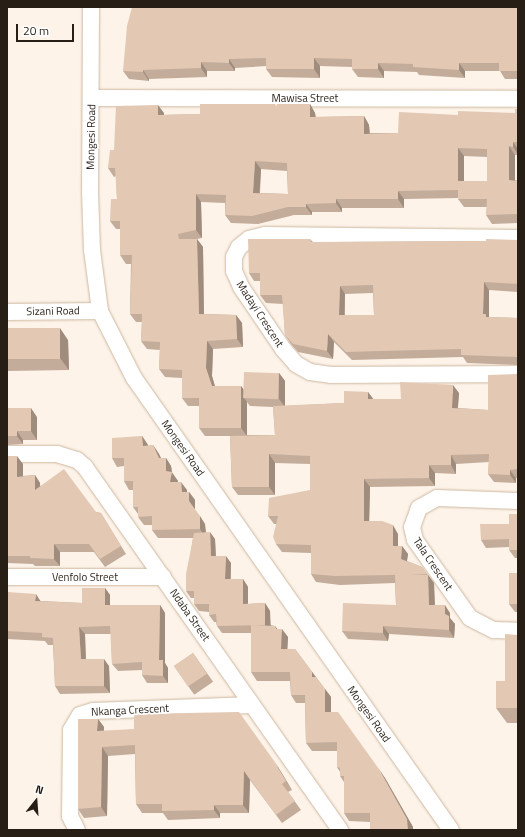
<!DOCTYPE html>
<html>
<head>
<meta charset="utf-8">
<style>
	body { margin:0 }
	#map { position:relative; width:525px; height:837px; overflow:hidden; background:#fdf3e9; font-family:"Titillium Web",sans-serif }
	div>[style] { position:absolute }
	.roads { filter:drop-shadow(0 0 1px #cdb79f) drop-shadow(0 0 1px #cdb79f) }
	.street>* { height:16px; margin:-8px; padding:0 8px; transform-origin:8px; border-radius:8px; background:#fff }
	.wall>* { inset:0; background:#c3ac9a; transform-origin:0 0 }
	.shaded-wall>* { inset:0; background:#9f8c7d }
	.building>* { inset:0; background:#e3c8b3; transform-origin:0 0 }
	span { translate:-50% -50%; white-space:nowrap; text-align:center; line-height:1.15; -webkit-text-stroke:3.5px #fff; paint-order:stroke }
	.street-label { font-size:11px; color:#271f16 }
	.frame { position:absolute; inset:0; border:8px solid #271f16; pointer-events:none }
	.north { position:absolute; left:16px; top:781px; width:40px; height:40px; -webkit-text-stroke:3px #fff; paint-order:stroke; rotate:17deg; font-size:11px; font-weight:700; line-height:16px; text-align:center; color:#271f16 }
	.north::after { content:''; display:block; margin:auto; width:14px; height:18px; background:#271f16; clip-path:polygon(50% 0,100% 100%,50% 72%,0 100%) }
	.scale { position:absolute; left:16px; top:24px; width:58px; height:18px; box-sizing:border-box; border:2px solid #271f16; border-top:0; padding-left:5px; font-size:12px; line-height:14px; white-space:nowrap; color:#271f16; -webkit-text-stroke:3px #fff; paint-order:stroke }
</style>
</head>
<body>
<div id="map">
	<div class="roads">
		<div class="street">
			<i style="left:91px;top:7px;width:184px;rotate:90.3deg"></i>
			<i style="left:90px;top:191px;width:59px;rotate:88.1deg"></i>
			<i style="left:92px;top:250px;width:62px;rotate:82.5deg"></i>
			<i style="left:100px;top:311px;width:75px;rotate:63.1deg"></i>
			<i style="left:134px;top:378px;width:552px;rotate:54.96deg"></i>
			<i style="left:92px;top:98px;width:426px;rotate:0.1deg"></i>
			<i style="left:518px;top:238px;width:253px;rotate:-179.3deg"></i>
			<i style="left:265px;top:235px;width:16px;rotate:166deg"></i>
			<i style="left:249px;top:239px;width:13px;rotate:141deg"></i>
			<i style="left:239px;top:247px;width:11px;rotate:117deg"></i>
			<i style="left:234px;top:257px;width:14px;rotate:90deg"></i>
			<i style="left:234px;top:271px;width:17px;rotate:66deg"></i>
			<i style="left:241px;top:287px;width:75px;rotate:55.9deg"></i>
			<i style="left:283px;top:349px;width:20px;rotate:49deg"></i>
			<i style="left:296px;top:364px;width:16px;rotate:30deg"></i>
			<i style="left:310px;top:372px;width:21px;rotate:8deg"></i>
			<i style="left:331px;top:375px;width:187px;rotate:-0.3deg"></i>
			<i style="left:7px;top:312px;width:93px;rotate:-0.6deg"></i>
			<i style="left:7px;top:454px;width:50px"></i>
			<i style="left:57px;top:454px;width:21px;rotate:17deg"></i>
			<i style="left:77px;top:460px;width:11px;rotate:41deg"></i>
			<i style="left:85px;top:467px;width:444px;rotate:54.9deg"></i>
			<i style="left:518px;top:501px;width:81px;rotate:-177.9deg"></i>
			<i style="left:437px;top:498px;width:21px;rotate:151deg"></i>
			<i style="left:419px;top:508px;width:20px;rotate:110deg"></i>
			<i style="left:412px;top:527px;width:13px;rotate:77deg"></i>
			<i style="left:415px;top:540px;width:95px;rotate:54.8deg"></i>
			<i style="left:470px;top:618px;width:27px;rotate:27deg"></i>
			<i style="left:494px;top:630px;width:24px;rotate:2deg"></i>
			<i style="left:7px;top:577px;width:156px"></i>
			<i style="left:77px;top:830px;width:16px;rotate:-117deg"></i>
			<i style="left:70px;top:816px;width:86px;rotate:-89.3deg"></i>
			<i style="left:71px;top:730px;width:17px;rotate:-59deg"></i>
			<i style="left:80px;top:715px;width:14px;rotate:-17deg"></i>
			<i style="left:93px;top:711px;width:159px;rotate:-2.2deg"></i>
		</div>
	</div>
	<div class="wall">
		<i style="clip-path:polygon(518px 7px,518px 79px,505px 79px,500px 71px,465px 71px,465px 78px,419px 75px,417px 72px,384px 71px,384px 78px,358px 77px,352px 69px,352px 67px,320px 66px,320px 78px,272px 77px,266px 69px,266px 66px,235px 68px,235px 71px,207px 71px,207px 77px,149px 79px,149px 81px,129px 79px,123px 71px)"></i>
		<i style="clip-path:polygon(evenodd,310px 104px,315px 113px,316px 117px,364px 116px,369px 125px,370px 133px,398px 133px,458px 115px,515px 113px,518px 109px,518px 155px,515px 155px,515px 180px,518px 181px,518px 223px,492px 224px,486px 215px,487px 207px,464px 207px,458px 199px,458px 198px,404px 199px,404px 208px,342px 208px,342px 212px,312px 212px,312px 215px,294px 215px,258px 224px,231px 223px,225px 215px,225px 203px,201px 202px,202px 238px,197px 239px,203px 247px,204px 314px,236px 315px,242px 323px,243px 347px,213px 349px,212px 376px,215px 386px,241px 386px,244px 390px,279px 373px,285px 381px,285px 406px,344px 403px,368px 392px,373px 399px,401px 399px,459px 393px,458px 408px,488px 410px,518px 372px,518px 478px,516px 478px,516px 483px,494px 482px,488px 474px,489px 462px,456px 464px,456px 474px,435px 473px,435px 486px,370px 487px,369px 521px,398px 534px,398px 546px,402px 546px,408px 554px,407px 561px,422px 567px,434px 583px,435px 605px,450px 613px,450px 618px,455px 624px,454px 638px,389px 634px,388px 641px,348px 639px,342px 631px,396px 605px,395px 583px,340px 585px,316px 582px,311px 574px,311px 553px,282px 552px,276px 544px,276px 524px,274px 524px,268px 516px,310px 490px,310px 464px,275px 463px,275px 495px,238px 495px,232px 487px,230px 436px,205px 436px,199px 428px,199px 406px,188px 406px,182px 398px,182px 378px,165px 377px,159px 369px,160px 350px,147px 349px,141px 341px,142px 322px,136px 322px,130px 314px,131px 264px,126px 264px,120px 255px,120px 229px,116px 229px,110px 221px,117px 199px,116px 176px,114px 177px,108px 168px,114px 150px,164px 113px,164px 115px,200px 114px,310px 104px,464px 156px,487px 157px,487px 181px,464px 181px,464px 156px,310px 104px,261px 169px,287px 171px,288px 194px,260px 193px,261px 169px,310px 104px,247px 402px,250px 406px,273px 407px,275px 435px,247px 435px,247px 402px)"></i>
		<i style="clip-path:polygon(evenodd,310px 239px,313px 242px,486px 241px,518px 240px,518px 292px,489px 290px,489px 317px,518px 318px,518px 365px,467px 363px,463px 357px,352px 360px,334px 342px,333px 359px,298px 352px,291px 344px,285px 335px,283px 304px,266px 303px,260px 295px,260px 281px,254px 281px,249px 273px,310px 239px,373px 293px,374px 315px,345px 315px,345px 294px,373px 293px)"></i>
		<i style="clip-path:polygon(7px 328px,68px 340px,69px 370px,7px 371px)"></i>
		<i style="clip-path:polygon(7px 408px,37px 417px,37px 440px,23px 440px,23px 444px,7px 445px)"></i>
		<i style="clip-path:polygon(142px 436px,148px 445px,148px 446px,153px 445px,159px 454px,161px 458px,166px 458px,171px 466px,172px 472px,178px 481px,177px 482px,187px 490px,187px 492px,189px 492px,195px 500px,195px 510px,205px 524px,206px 532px,215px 539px,216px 556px,231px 563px,231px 579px,243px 579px,248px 587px,248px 604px,265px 603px,270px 611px,270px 625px,275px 626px,277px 629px,288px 637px,287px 649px,295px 649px,331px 697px,331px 712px,385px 778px,413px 827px,413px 830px,370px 830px,370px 822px,349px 821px,344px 813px,344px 782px,340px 776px,340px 772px,337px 767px,337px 751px,312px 751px,306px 743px,305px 703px,296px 703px,291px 695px,290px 681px,257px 681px,251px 672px,251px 633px,222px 633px,217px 626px,216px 622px,214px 622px,209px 615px,209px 612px,199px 611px,194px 604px,194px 598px,191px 598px,186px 591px,193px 538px,158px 538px,152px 530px,152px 525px,144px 525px,138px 517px,138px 514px,133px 507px,133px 490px,129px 490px,124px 481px,124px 466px,117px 467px,112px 458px)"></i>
		<i style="clip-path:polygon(7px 456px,23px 464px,23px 476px,35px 475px,40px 483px,40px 486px,96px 512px,101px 513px,126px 554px,105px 567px,94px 552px,60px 552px,60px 566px,35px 566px,33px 564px,7px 563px)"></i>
		<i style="clip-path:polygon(518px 514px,518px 558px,515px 558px,509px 550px,509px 547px,486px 548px,481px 540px,509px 524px)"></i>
		<i style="clip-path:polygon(518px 573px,518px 612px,515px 612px,509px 604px)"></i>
		<i style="clip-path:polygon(105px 588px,110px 595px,110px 605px,160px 605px,165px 613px,165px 663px,168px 668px,168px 683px,147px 683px,142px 675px,142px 670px,118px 671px,112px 664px,111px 634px,85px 634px,86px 659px,109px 666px,110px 693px,60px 694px,55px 686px,53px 645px,48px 645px,45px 641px,7px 639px,7px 592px,41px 601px,82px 603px)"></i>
		<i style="clip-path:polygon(518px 635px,518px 723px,507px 723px,496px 708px,505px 681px)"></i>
		<i style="left:193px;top:653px;width:35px;height:23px;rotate:55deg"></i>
		<i style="clip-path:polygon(98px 719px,104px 727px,104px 731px,278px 767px,292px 790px,288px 792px,301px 810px,282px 823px,250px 780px,249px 813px,220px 813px,220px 818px,168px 820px,163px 813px,142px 813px,136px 804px,135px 754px,108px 756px,107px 816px,84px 818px,78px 809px)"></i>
	</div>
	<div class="shaded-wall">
		<i style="clip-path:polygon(314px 58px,320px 66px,320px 78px,314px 69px)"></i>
		<i style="clip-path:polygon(229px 59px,235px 68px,235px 71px,229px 63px)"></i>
		<i style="clip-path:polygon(201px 62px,207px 71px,207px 77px,201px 68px)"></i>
		<i style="clip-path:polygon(378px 63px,384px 71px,384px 78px,378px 69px)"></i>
		<i style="clip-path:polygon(459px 63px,465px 71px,465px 78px,459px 70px)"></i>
		<i style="clip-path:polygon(143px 70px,149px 79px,149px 81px,143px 72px)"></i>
		<i style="clip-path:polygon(310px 104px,315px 113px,316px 125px,310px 117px)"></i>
		<i style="clip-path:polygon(158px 105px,164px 113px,164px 123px,158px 115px)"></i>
		<i style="clip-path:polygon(364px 116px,369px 125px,370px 142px,364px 134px)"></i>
		<i style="clip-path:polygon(513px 142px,518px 149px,518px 154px,513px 147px)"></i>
		<i style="clip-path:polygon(509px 146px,515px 155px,515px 189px,509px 180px)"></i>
		<i style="clip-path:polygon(458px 148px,464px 156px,464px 189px,458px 181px)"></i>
		<i style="clip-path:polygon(255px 161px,261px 169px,259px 201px,253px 193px)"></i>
		<i style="clip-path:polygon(398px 191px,404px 199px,404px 208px,398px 199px)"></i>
		<i style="clip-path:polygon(196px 194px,201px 202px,202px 238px,196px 230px)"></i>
		<i style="clip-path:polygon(336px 199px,342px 208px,342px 212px,336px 203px)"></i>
		<i style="clip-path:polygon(306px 204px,312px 212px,312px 215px,306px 207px)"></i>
		<i style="clip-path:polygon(197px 239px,203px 247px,204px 323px,199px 314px)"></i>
		<i style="clip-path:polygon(484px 282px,489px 290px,489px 318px,492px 322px,483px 314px)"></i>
		<i style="clip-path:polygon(340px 286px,345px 294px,344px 324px,339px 315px)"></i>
		<i style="clip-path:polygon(236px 315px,242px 323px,243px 347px,237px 339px)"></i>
		<i style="clip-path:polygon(60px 328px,68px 340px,69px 370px,60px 358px)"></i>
		<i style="clip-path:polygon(328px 334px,334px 342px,333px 359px,327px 351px)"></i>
		<i style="clip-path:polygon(207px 341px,213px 349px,212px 376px,217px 394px,212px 386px,206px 368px)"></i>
		<i style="clip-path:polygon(279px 373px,285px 381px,285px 407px,279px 399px)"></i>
		<i style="clip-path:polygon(453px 385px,459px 393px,457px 416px,452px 408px)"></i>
		<i style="clip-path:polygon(241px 386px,247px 394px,244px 398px,247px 402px,247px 436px,241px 428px)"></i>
		<i style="clip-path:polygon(368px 392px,374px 400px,368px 399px)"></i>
		<i style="clip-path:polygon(31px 408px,37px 417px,37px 440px,31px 431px)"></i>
		<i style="clip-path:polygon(17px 431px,23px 440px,23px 444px,17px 436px)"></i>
		<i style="clip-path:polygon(142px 436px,148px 445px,148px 455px,143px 446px)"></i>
		<i style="clip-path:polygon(153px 445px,159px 454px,165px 467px,159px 458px)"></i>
		<i style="clip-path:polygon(269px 454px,275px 463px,275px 495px,269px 487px)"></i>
		<i style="clip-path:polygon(451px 455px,456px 464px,456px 474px,451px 465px)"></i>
		<i style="clip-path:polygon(17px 456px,23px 464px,23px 484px,17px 477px)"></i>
		<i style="clip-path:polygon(166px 458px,171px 466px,172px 473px,178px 481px,176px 490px,170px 482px,166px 471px)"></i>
		<i style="clip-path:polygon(429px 465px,435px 473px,435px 486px,429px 478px)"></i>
		<i style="clip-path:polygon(510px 470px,516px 478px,516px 483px,510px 475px)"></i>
		<i style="clip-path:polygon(35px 475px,40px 483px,41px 497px,35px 490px)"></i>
		<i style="clip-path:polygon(364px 479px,370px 487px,369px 529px,364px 521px)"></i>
		<i style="clip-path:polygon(181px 482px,187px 490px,187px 501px,182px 492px)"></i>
		<i style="clip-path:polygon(189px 492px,195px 500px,195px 510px,189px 501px)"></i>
		<i style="clip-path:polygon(200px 516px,205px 524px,206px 538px,200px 529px)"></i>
		<i style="clip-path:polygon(393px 525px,398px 534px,398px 554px,393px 546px)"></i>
		<i style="clip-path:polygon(210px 532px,215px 539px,216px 563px,211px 556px)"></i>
		<i style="clip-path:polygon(54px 544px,60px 552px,60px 566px,54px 559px)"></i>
		<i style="clip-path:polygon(402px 546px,408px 554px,406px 567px,401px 559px)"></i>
		<i style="clip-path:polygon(226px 556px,231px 563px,230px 587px,225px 579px)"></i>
		<i style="clip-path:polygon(428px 575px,434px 583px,435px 613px,429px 605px)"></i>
		<i style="clip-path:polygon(243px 579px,248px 587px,248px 611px,243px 604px)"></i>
		<i style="clip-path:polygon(105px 588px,110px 595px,110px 612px,105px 605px)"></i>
		<i style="clip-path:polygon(36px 594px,41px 602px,35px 601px)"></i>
		<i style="clip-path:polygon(265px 603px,270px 611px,271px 632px,265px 625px)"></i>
		<i style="clip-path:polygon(160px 605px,165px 613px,165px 663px,168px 668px,168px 683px,163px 676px,159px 660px)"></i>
		<i style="clip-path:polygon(445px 605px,450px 613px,450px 618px,455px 624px,454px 638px,449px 630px,445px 614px)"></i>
		<i style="clip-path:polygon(275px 626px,281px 634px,282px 629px,288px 637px,287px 658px,281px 649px,276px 629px)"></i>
		<i style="clip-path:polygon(383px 626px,389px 634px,388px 641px,383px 633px)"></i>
		<i style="clip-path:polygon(79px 627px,85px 634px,86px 667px,81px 659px)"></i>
		<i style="clip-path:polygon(104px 659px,109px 666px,110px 693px,104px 686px)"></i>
		<i style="clip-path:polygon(312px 672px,318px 680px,312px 677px)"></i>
		<i style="clip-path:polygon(325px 689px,331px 697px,331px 720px,325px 712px)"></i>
		<i style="clip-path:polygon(98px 719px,104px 727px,103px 740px,97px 731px)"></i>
		<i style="clip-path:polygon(102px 747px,108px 756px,107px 816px,101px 807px)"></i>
		<i style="clip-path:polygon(272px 758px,278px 767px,292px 790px,286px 781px)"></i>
		<i style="clip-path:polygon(379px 769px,385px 778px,413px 827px,413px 830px,408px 830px)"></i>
		<i style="clip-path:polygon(244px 771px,250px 780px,249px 813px,243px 805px)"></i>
		<i style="clip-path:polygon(214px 805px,220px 813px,220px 818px,214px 810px)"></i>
	</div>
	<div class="building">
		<i style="clip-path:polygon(132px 7px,518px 7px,518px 71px,499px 71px,499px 63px,459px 63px,459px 70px,413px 67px,413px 64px,378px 63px,378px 69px,352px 69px,352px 59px,314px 58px,314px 69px,266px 69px,266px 58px,229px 59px,229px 63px,201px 62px,201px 68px,143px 70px,143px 72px,123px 71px,127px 26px)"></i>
		<i style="clip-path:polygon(evenodd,200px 104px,310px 104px,310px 117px,364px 116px,364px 134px,398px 133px,399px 112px,458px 115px,458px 111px,515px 113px,515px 109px,518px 109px,518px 142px,513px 142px,513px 147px,509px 146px,509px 180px,518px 181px,518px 214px,486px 215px,487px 199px,458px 199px,458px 190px,398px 191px,398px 199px,336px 199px,336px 203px,306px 204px,306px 207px,288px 207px,252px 216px,225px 215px,226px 195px,196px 194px,196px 230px,178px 234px,179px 239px,197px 239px,199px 314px,236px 315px,237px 339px,207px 341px,206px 368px,212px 386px,241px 386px,241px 428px,199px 428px,199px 398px,182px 398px,182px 370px,159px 369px,160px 342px,141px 341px,142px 314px,130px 314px,132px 255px,120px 255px,120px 221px,110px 221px,111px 199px,117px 199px,115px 168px,108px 168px,110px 150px,114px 150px,116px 106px,158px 105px,158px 115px,200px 114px,200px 104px,458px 148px,487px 149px,487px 181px,458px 181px,458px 148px,200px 104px,255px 161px,287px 163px,288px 194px,253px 193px,255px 161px)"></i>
		<i style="clip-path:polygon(evenodd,248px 239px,310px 239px,311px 242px,486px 241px,486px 239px,518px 240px,518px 284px,484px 282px,483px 314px,486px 314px,486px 317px,518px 318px,518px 360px,517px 357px,461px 355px,461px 349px,346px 352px,328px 334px,327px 351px,293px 344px,285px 335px,282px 295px,260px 295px,260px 273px,249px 273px,248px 239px,373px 285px,374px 315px,339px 315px,340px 286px,373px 285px)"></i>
		<i style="left:7px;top:328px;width:53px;height:31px"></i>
		<i style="left:244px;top:372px;width:35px;height:26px;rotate:2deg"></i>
		<i style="clip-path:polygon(518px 372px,518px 469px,510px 470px,510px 475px,488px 474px,489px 454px,451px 455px,451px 465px,429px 465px,429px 478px,364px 479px,364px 521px,382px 521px,393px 525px,393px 546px,402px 546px,401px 559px,422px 567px,427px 574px,411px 575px,428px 575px,429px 605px,445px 605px,445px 614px,449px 616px,449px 630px,383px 626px,383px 633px,342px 631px,343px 603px,396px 605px,395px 575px,335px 576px,311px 574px,311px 545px,276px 544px,273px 537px,278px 516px,268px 516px,269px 498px,310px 490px,310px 456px,269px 454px,269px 487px,232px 487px,230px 436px,275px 435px,273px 406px,344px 403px,344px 391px,368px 392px,368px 399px,401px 399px,400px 382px,453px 385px,452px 408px,488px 410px,488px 375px,517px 374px)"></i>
		<i style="clip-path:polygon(7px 408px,31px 408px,31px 431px,17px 431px,17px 436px,7px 436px)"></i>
		<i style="clip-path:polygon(142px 436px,143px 446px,153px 445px,159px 458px,166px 458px,166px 471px,172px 472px,170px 482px,181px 482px,182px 492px,189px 492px,189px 501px,200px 516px,200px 529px,152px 530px,152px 516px,138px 517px,138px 507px,133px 507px,133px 481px,124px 481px,124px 458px,112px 458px,112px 438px)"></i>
		<i style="clip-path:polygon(7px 456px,17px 456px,17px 477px,35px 475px,35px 490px,64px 469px,96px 512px,101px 513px,121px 546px,100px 559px,89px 544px,54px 544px,54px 559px,30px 558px,30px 556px,7px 556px)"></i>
		<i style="clip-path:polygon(509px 514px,518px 514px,518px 550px,509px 550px,509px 539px,481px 540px,480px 524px,509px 524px)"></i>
		<i style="clip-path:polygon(210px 532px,211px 556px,226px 556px,225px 579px,243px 579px,243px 604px,265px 603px,265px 625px,217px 626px,216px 614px,209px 615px,209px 604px,194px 604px,194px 591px,186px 591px,186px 574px,194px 533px)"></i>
		<i style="left:518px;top:573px;width:31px;height:9px;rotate:90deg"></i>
		<i style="clip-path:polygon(82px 588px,105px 588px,105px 605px,160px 605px,159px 660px,163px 660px,163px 676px,142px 675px,142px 662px,112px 664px,110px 626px,79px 627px,81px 659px,104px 659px,104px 686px,55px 686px,53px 638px,42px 637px,42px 633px,7px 631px,7px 592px,36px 594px,35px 601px,82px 603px)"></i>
		<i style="clip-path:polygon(251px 625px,275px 626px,276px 629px,282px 629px,281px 649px,295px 649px,312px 672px,312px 677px,316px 677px,325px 689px,325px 712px,338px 712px,379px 769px,407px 819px,408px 830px,370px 830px,370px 813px,344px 813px,344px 776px,340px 776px,340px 768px,337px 767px,337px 742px,306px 743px,305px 695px,291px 695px,290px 672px,251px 672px)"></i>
		<i style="clip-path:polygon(505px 634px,518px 635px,518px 708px,496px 708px,496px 681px,505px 681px)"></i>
		<i style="left:193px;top:653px;width:25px;height:23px;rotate:56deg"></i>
		<i style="clip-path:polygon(239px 712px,272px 758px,286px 781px,282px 784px,295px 801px,276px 815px,244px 771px,243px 805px,214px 805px,214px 810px,162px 811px,162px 804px,136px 804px,135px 745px,102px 747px,101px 807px,78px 809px,78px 719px,98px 719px,97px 731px,134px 729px,134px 714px)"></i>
	</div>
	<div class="street-label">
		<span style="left:305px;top:98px">Mawisa Street</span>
		<span style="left:91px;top:137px;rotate:-89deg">Mongesi Road</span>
		<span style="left:53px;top:311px;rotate:-1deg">Sizani Road</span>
		<span style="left:260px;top:314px;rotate:57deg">Madayi Crescent</span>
		<span style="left:183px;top:448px;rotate:55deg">Mongesi Road</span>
		<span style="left:433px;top:564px;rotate:56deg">Tala Crescent</span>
		<span style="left:85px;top:577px">Venfolo Street</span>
		<span style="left:190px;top:615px;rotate:55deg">Ndaba Street</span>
		<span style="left:130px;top:710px;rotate:-3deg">Nkanga Crescent</span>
		<span style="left:369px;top:714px;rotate:55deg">Mongesi Road</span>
	</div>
	<div class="frame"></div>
	<div class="north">N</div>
	<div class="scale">20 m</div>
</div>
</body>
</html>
